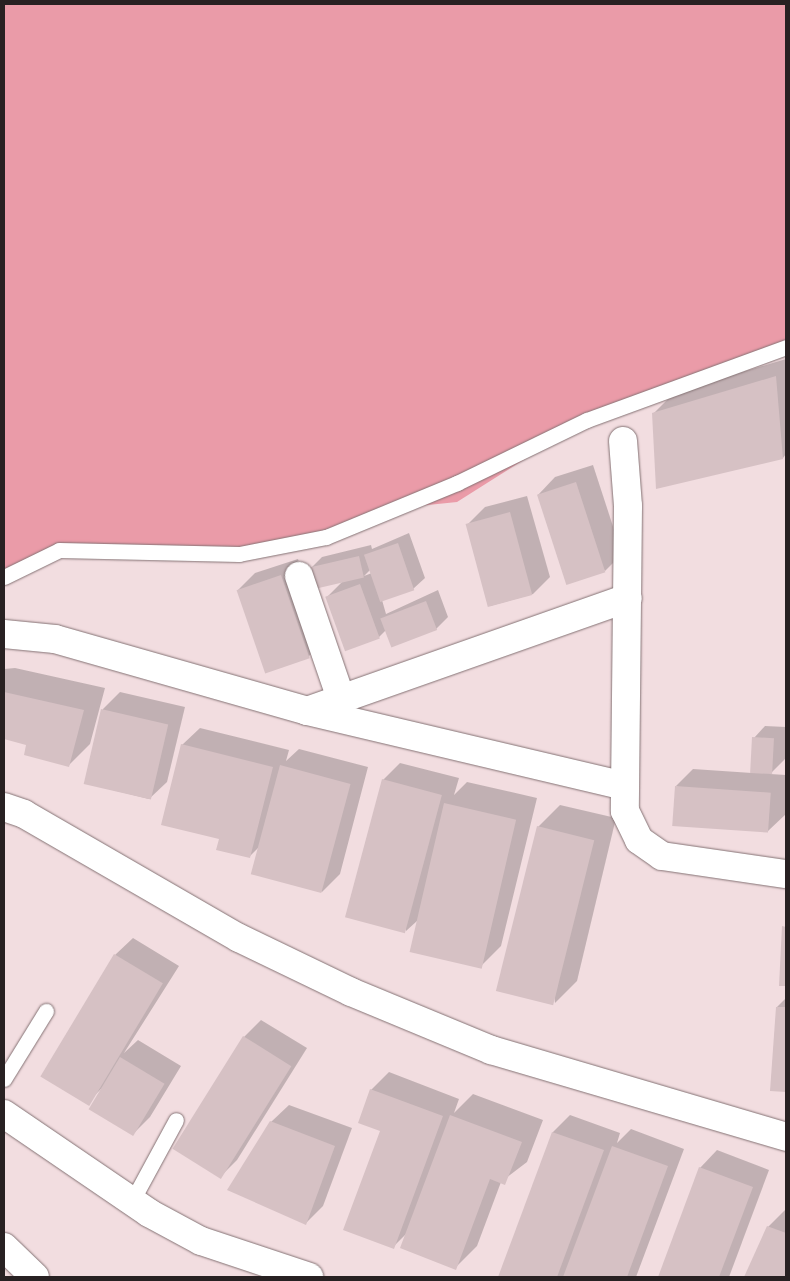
<!DOCTYPE html>
<html>
<head>
<meta charset="utf-8">
<style>
	body { margin:0 }
	#map { position:relative; width:790px; height:1281px; overflow:hidden; background:#f2dde0; font-family:"Noto Sans",sans-serif }
	div>[style] { position:absolute }
	.forest>* { inset:0; background:#ea9ba8 }
	.shadow>* { inset:0; background:#0003 }
	.building>* { inset:0; background:#d6c1c4; transform-origin:0 0 }
	.roads { filter:drop-shadow(0 0 1px #847274) drop-shadow(0 0 1px #847274) }
	.service>* { height:15px; margin:-7.5px; padding:0 7.5px; transform-origin:7.5px; border-radius:7.5px; background:#fff }
	.minor>* { height:28px; margin:-14px; padding:0 14px; transform-origin:14px; border-radius:14px; background:#fff }
	.tertiary>* { height:28px; margin:-14px; padding:0 14px; transform-origin:14px; border-radius:14px; background:#fff }
	span { translate:-50% -50%; white-space:nowrap; text-align:center; line-height:1.15; -webkit-text-stroke:4.5px #fff; paint-order:stroke }
	.frame { position:absolute; inset:0; border:5px solid #282122; pointer-events:none }
</style>
</head>
<body>
<div id="map">
	<div class="forest">
		<i style="clip-path:polygon(4px 4px,786px 4px,786px 347px,587px 420px,457px 502px,389px 509px,326px 537px,239px 554px,59px 550px,4px 577px)"></i>
	</div>
	<div class="shadow">
		<i style="clip-path:polygon(786px 359px,786px 454px,783px 458px,653px 414px,675px 392px)"></i>
		<i style="clip-path:polygon(593px 465px,622px 554px,605px 571px,538px 495px,555px 477px)"></i>
		<i style="clip-path:polygon(527px 496px,550px 577px,533px 594px,490px 606px,467px 525px,485px 507px)"></i>
		<i style="clip-path:polygon(evenodd,409px 533px,425px 578px,413px 589px,382px 600px,386px 614px,438px 590px,448px 617px,436px 629px,386px 630px,379px 637px,327px 597px,342px 582px,310px 569px,322px 557px,371px 545px,372px 549px,409px 533px,371px 569px,372px 573px,364px 576px,371px 569px)"></i>
		<i style="clip-path:polygon(298px 559px,325px 640px,308px 657px,238px 590px,255px 573px)"></i>
		<i style="clip-path:polygon(15px 668px,105px 688px,90px 744px,68px 766px,28px 744px,4px 738px,4px 669px)"></i>
		<i style="clip-path:polygon(120px 692px,185px 707px,167px 782px,149px 799px,85px 783px,103px 709px)"></i>
		<i style="clip-path:polygon(765px 726px,786px 727px,786px 765px,785px 759px,770px 774px,786px 775px,786px 814px,768px 831px,676px 786px,693px 769px,752px 773px,754px 738px)"></i>
		<i style="clip-path:polygon(200px 728px,289px 750px,286px 761px,299px 749px,368px 767px,340px 874px,322px 892px,260px 846px,249px 857px,220px 838px,182px 745px)"></i>
		<i style="clip-path:polygon(400px 763px,459px 778px,454px 795px,467px 782px,537px 798px,501px 946px,479px 968px,417px 921px,406px 931px,383px 780px)"></i>
		<i style="clip-path:polygon(560px 805px,616px 818px,577px 981px,555px 1003px,538px 827px)"></i>
		<i style="clip-path:polygon(786px 924px,786px 985px,780px 985px)"></i>
		<i style="clip-path:polygon(133px 938px,179px 966px,124px 1053px,138px 1040px,181px 1066px,150px 1117px,133px 1134px,101px 1089px,86px 1104px,115px 955px)"></i>
		<i style="clip-path:polygon(786px 998px,786px 1091px,772px 1090px,777px 1007px)"></i>
		<i style="clip-path:polygon(261px 1020px,307px 1048px,237px 1160px,220px 1177px,244px 1037px)"></i>
		<i style="clip-path:polygon(389px 1072px,459px 1099px,454px 1113px,473px 1094px,543px 1120px,527px 1162px,501px 1182px,477px 1246px,455px 1268px,406px 1234px,393px 1247px,381px 1130px,371px 1090px)"></i>
		<i style="clip-path:polygon(289px 1105px,352px 1128px,323px 1206px,306px 1223px,271px 1122px)"></i>
		<i style="clip-path:polygon(570px 1115px,620px 1133px,617px 1143px,631px 1129px,684px 1149px,636px 1277px,499px 1277px,553px 1132px)"></i>
		<i style="clip-path:polygon(717px 1150px,769px 1170px,729px 1277px,659px 1277px,700px 1168px)"></i>
		<i style="clip-path:polygon(786px 1209px,786px 1277px,746px 1277px,768px 1227px)"></i>
	</div>
	<div class="building">
		<i style="clip-path:polygon(776px 376px,783px 459px,656px 489px,652px 413px)"></i>
		<i style="left:576px;top:482px;width:95px;height:41px;rotate:72deg"></i>
		<i style="left:510px;top:512px;width:86px;height:46px;rotate:75deg"></i>
		<i style="left:398px;top:543px;width:50px;height:36px;rotate:71deg"></i>
		<i style="left:359px;top:556px;width:22px;height:52px;rotate:77deg"></i>
		<i style="left:281px;top:575px;width:88px;height:47px;rotate:71deg"></i>
		<i style="left:360px;top:584px;width:58px;height:37px;rotate:70deg"></i>
		<i style="left:426px;top:601px;width:31px;height:49px;rotate:69deg"></i>
		<i style="clip-path:polygon(4px 692px,84px 710px,69px 767px,24px 755px,26px 745px,4px 739px)"></i>
		<i style="left:101px;top:709px;width:69px;height:77px;rotate:13deg"></i>
		<i style="left:752px;top:737px;width:22px;height:36px;rotate:3deg"></i>
		<i style="clip-path:polygon(181px 744px,273px 767px,250px 858px,216px 850px,219px 839px,161px 825px)"></i>
		<i style="left:280px;top:765px;width:73px;height:113px;rotate:15deg"></i>
		<i style="left:382px;top:779px;width:62px;height:143px;rotate:15deg"></i>
		<i style="left:675px;top:786px;width:96px;height:40px;rotate:4deg"></i>
		<i style="left:444px;top:803px;width:74px;height:153px;rotate:13deg"></i>
		<i style="left:537px;top:826px;width:59px;height:170px;rotate:14deg"></i>
		<i style="clip-path:polygon(782px 926px,786px 927px,786px 986px,779px 986px)"></i>
		<i style="left:114px;top:954px;width:57px;height:143px;rotate:31deg"></i>
		<i style="clip-path:polygon(776px 1007px,786px 1007px,786px 1092px,770px 1091px)"></i>
		<i style="left:243px;top:1036px;width:57px;height:133px;rotate:32deg"></i>
		<i style="left:120px;top:1057px;width:52px;height:61px;rotate:31deg"></i>
		<i style="clip-path:polygon(370px 1089px,443px 1116px,394px 1249px,343px 1230px,380px 1131px,358px 1123px)"></i>
		<i style="clip-path:polygon(450px 1115px,522px 1142px,505px 1185px,490px 1179px,456px 1270px,400px 1248px)"></i>
		<i style="clip-path:polygon(270px 1121px,335px 1146px,306px 1225px,227px 1190px)"></i>
		<i style="clip-path:polygon(552px 1132px,604px 1150px,557px 1277px,498px 1277px)"></i>
		<i style="clip-path:polygon(612px 1146px,668px 1166px,627px 1277px,563px 1277px)"></i>
		<i style="clip-path:polygon(699px 1167px,753px 1187px,719px 1277px,658px 1277px)"></i>
		<i style="clip-path:polygon(767px 1226px,786px 1233px,786px 1277px,744px 1277px)"></i>
	</div>
	<div class="roads">
		<div class="service">
			<i style="left:4px;top:577px;width:61px;rotate:-26.1deg"></i>
			<i style="left:59px;top:550px;width:180px;rotate:1.3deg"></i>
			<i style="left:239px;top:554px;width:89px;rotate:-11.1deg"></i>
			<i style="left:326px;top:537px;width:142px;rotate:-22.4deg"></i>
			<i style="left:457px;top:483px;width:144px;rotate:-25.9deg"></i>
			<i style="left:587px;top:420px;width:212px;rotate:-20.1deg"></i>
			<i style="left:4px;top:1079px;width:80px;rotate:-58.3deg"></i>
			<i style="left:132px;top:1201px;width:92px;rotate:-61.5deg"></i>
		</div>
		<div class="minor">
			<i style="left:623px;top:441px;width:65px;rotate:85.6deg"></i>
			<i style="left:628px;top:506px;width:305px;rotate:90.6deg"></i>
			<i style="left:625px;top:811px;width:32px;rotate:64deg"></i>
			<i style="left:639px;top:840px;width:28px;rotate:35deg"></i>
			<i style="left:662px;top:856px;width:125px;rotate:8.3deg"></i>
			<i style="left:299px;top:576px;width:130px;rotate:71.1deg"></i>
			<i style="left:4px;top:634px;width:51px;rotate:5.6deg"></i>
			<i style="left:55px;top:639px;width:262px;rotate:15.9deg"></i>
			<i style="left:307px;top:711px;width:326px;rotate:13.3deg"></i>
			<i style="left:307px;top:711px;width:340px;rotate:-19.4deg"></i>
			<i style="left:4px;top:807px;width:21px;rotate:19deg"></i>
			<i style="left:24px;top:814px;width:248px;rotate:30deg"></i>
			<i style="left:239px;top:938px;width:124px;rotate:25.7deg"></i>
			<i style="left:351px;top:992px;width:152px;rotate:22.5deg"></i>
			<i style="left:491px;top:1050px;width:308px;rotate:16.4deg"></i>
			<i style="left:4px;top:1114px;width:176px;rotate:34.3deg"></i>
			<i style="left:149px;top:1213px;width:59px;rotate:28.3deg"></i>
			<i style="left:201px;top:1241px;width:114px;rotate:18.4deg"></i>
		</div>
		<div class="tertiary">
			<i style="left:4px;top:1247px;width:43px;rotate:44.1deg"></i>
		</div>
	</div>
	<div class="frame"></div>
</div>
</body>
</html>
